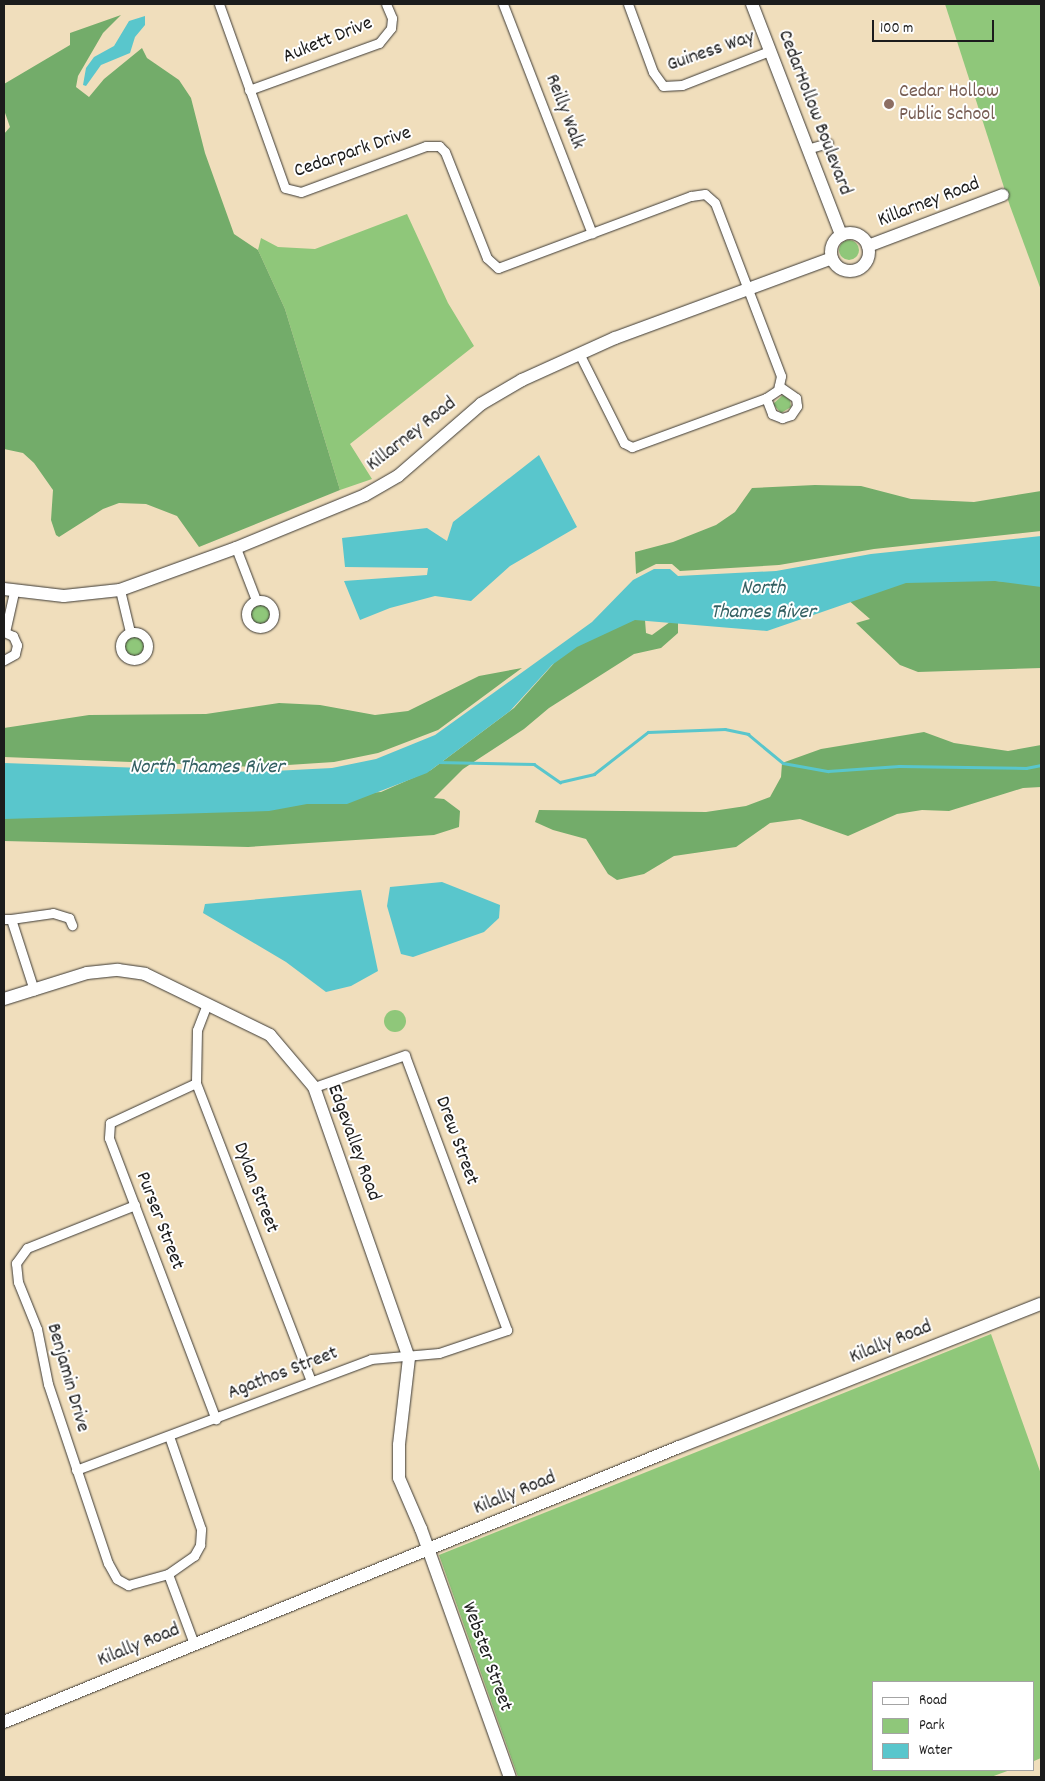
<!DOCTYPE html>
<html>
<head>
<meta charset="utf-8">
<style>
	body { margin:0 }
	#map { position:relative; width:1045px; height:1781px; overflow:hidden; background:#f0debc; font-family:Dekko,sans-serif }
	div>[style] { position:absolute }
	.green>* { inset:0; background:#8fc77a }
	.round { border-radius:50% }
	.forest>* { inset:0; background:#73ac6a }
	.water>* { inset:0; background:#59c6cc }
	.stream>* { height:2.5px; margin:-1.25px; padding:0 1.25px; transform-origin:1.25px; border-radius:1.25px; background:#59c6cc }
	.roads { filter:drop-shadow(0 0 1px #3c3934) drop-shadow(0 0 1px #3c3934) }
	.street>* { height:9px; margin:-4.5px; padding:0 4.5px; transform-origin:4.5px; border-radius:4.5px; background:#fff }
	.street>.ring { margin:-4.5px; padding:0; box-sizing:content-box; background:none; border:9px solid #fff; border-radius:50% }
	.secondary>* { height:12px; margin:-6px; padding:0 6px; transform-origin:6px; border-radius:6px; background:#fff }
	.secondary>.ring { margin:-6px; padding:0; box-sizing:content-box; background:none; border:12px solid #fff; border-radius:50% }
	.dots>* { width:14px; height:14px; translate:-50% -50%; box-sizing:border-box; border:2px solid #fff; border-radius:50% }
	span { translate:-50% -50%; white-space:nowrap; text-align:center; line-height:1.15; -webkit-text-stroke:4px #fff; paint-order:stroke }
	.street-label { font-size:20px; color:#1c1c1c }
	.education-label { font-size:20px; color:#785e54 }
	.left { translate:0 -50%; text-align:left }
	.water-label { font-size:21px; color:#346062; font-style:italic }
	.frame { position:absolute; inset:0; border:5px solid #1c1c1c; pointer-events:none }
	.legend { position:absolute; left:872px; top:1681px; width:162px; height:90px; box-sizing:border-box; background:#fff; border:1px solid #a4a4a4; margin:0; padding:6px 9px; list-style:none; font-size:15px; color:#1c1c1c }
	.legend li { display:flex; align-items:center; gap:10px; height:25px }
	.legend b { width:25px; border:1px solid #a4a4a4 }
	.scale { position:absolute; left:872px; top:20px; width:122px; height:22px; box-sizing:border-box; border:2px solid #1c1c1c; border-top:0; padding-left:6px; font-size:15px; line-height:18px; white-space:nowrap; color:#1c1c1c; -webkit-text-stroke:4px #fff; paint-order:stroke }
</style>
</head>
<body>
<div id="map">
	<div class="green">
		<i style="clip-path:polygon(945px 4px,1041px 4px,1041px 290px,1010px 206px)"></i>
		<i style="clip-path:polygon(407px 214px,448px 303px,474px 346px,350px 444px,372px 479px,340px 490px,285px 309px,258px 250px,261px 238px,278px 247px,315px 249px)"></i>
		<i class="round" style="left:839px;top:240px;width:20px;height:20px"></i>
		<i style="clip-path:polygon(783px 395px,790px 400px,791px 407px,781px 413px,773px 404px)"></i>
		<i class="round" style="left:250px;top:604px;width:20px;height:20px"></i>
		<i class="round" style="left:124px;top:636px;width:20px;height:20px"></i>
		<i class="round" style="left:384px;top:1010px;width:22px;height:22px"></i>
		<i style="clip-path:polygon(991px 1334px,1041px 1474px,1041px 1758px,1034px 1761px,1034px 1682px,874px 1682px,874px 1770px,1010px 1770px,991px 1777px,518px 1777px,439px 1555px)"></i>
	</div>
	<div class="forest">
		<i style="clip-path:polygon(121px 15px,103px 33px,78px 76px,76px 87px,89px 97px,104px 79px,142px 48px,147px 58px,179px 80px,191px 98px,205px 153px,234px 234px,258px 250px,285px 309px,340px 490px,199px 547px,177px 516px,146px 504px,119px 503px,103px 509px,59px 537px,56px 535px,51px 520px,53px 490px,34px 463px,23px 453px,4px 449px,4px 134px,10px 127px,4px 110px,4px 84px,70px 45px,70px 33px)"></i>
		<i style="clip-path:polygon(815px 485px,861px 486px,911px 499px,974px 502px,1041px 491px,1041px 531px,874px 549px,779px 565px,680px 571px,672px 564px,656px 564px,636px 574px,635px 552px,673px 542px,716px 525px,735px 512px,752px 488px)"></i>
		<i style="clip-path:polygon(929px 578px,1041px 583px,1041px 668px,918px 672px,900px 665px,856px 623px,870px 619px,847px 599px,908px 579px)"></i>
		<i style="clip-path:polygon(637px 617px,645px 620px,646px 633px,652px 635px,674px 619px,678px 620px,678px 633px,661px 648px,634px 654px,549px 708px,524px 729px,463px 769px,434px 798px,444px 799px,460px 811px,459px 827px,434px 835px,248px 847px,4px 841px,4px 817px,381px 792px,431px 770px,514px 708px,556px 661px,581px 643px)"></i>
		<i style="clip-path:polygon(522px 668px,438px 730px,378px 753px,334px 762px,257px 767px,4px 757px,4px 728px,89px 715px,206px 714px,279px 703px,320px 705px,375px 715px,408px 711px,479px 676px)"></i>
		<i style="clip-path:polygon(924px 732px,954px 743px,1008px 751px,1041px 745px,1041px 787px,1023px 788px,949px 811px,922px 810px,897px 814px,848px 836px,800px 819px,770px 823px,736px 847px,674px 856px,644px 874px,617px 880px,608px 874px,586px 839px,553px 830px,535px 822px,539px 810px,706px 812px,746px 806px,770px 797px,781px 777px,782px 763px,821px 749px)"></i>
	</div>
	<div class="water">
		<i style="clip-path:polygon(145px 16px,145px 25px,135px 37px,130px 53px,101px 65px,86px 86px,83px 85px,86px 68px,94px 57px,114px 46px,129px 21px)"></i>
		<i style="clip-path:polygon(539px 455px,577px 527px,510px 566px,471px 601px,435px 596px,390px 608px,360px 620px,344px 581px,427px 575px,428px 568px,345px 567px,342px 538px,427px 528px,447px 541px,453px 522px)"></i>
		<i style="clip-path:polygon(1041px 536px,1041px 587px,995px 581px,906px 583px,767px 631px,635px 620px,577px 647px,552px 665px,510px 711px,427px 773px,347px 804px,307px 804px,269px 811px,4px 819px,4px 763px,254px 772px,332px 768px,376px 759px,435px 735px,592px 622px,633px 580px,654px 569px,670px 569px,678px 576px,776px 571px,871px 554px)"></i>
		<i style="clip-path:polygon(442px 882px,500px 905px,499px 918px,484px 932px,413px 957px,401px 954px,387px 906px,390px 887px)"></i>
		<i style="clip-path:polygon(361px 890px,378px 971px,351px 986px,326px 992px,286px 962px,203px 913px,205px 904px)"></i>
	</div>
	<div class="stream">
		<i style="left:437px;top:762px;width:97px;rotate:1.2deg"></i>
		<i style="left:534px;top:764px;width:32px;rotate:35deg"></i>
		<i style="left:560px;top:782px;width:35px;rotate:-13deg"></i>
		<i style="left:594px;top:774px;width:68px;rotate:-37.9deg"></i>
		<i style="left:648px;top:732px;width:77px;rotate:-2.2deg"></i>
		<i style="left:725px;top:729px;width:24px;rotate:12deg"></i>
		<i style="left:748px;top:734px;width:45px;rotate:39.6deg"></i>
		<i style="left:783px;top:763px;width:46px;rotate:10.1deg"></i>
		<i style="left:828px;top:771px;width:71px;rotate:-4deg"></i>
		<i style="left:899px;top:766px;width:127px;rotate:0.9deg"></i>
		<i style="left:1026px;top:768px;width:15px;rotate:-11deg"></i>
	</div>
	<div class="roads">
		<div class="street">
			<i style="left:219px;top:4px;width:195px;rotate:70.3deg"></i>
			<i style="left:285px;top:188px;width:16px;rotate:14deg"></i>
			<i style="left:301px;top:192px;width:133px;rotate:-20.2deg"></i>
			<i style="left:426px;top:146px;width:13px"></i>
			<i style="left:439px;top:146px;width:8px;rotate:45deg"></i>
			<i style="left:445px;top:152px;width:114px;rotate:68.4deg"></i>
			<i style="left:487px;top:258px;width:15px;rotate:42deg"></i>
			<i style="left:498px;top:268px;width:206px;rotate:-20.5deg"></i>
			<i style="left:691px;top:196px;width:14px;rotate:-8deg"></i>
			<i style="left:705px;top:194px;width:13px;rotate:42deg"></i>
			<i style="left:715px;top:203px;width:185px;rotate:69.1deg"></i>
			<i style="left:781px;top:376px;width:14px;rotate:102deg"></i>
			<i style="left:778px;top:390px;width:14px;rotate:146deg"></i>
			<i style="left:766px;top:398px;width:143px;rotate:159.9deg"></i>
			<i style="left:632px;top:447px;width:9px;rotate:-153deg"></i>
			<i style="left:624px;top:443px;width:101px;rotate:-116.6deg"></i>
			<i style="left:503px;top:4px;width:246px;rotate:68.8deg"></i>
			<i style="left:628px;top:4px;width:72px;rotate:69.8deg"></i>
			<i style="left:653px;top:72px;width:17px;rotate:54deg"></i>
			<i style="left:663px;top:86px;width:19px;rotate:-3deg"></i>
			<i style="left:682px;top:85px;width:93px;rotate:-21.3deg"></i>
			<i style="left:249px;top:90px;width:138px;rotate:-19.9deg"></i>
			<i style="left:379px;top:43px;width:19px;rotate:-51deg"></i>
			<i style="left:391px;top:28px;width:10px;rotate:-84deg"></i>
			<i style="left:392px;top:18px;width:15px;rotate:-113deg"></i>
			<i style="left:807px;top:149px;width:22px;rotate:-16deg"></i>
			<i style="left:766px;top:398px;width:17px;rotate:69deg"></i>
			<i style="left:772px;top:414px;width:11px;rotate:22deg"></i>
			<i style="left:782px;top:418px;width:9px;rotate:-18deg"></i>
			<i style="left:791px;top:415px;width:11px;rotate:-56deg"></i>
			<i style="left:797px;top:406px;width:8px;rotate:-97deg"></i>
			<i style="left:796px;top:398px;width:21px;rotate:-145deg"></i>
			<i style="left:236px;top:548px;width:56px;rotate:69deg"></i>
			<i style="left:120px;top:590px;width:43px;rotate:76.6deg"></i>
			<i class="ring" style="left:246px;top:600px;width:19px;height:19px"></i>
			<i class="ring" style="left:120px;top:632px;width:19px;height:19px"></i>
			<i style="left:4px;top:632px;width:10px;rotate:24deg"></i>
			<i style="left:13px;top:636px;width:10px;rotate:66deg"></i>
			<i style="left:17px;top:645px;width:9px;rotate:103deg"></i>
			<i style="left:15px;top:654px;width:13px;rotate:151deg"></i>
			<i style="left:5px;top:632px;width:41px;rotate:-77.3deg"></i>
			<i style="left:4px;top:919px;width:7px"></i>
			<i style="left:11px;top:919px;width:75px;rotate:72.1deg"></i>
			<i style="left:11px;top:919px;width:42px;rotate:-8.1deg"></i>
			<i style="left:53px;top:913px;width:17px;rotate:17deg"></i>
			<i style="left:69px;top:918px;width:8px;rotate:67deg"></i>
			<i style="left:207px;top:1004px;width:28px;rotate:111deg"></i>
			<i style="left:197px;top:1030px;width:53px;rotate:91.1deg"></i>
			<i style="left:196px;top:1083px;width:319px;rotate:68.9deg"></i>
			<i style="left:196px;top:1083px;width:95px;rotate:155.1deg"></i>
			<i style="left:110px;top:1123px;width:15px;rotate:94deg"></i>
			<i style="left:109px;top:1138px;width:301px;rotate:69.2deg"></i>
			<i style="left:135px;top:1205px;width:116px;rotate:158.3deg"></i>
			<i style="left:27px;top:1248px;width:19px;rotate:126deg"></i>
			<i style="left:16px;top:1263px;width:19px;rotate:84deg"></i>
			<i style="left:18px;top:1282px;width:51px;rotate:68deg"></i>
			<i style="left:37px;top:1329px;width:56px;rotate:78.7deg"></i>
			<i style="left:48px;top:1384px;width:189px;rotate:71.5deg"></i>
			<i style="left:108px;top:1563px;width:18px;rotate:61deg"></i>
			<i style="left:117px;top:1579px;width:13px;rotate:29deg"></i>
			<i style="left:128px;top:1585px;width:41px;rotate:-15.4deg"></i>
			<i style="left:168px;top:1574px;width:32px;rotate:-35deg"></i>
			<i style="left:194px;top:1556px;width:13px;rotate:-61deg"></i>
			<i style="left:200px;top:1545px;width:16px;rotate:-86deg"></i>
			<i style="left:201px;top:1529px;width:98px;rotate:-109deg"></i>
			<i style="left:76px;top:1470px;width:315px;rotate:-20.6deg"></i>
			<i style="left:371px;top:1359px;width:68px;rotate:-5deg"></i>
			<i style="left:439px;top:1353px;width:72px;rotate:-18.7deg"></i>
			<i style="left:507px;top:1330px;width:293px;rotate:-110.4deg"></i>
			<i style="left:405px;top:1055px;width:96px;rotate:160.6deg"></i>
			<i style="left:168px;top:1574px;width:75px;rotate:69.6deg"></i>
		</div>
		<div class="secondary">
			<i style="left:752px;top:4px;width:248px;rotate:68.9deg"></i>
			<i class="ring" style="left:831px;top:233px;width:26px;height:26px"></i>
			<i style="left:868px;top:246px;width:144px;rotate:-20.7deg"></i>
			<i style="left:4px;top:589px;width:60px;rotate:6.7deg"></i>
			<i style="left:64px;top:596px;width:56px;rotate:-6.1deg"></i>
			<i style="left:120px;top:590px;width:123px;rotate:-19.9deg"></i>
			<i style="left:236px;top:548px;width:139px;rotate:-22.3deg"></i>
			<i style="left:365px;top:495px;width:38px;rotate:-30deg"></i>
			<i style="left:398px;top:476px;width:110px;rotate:-40.9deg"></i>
			<i style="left:481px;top:404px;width:48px;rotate:-30.3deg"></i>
			<i style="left:522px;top:380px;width:102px;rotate:-24.3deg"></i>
			<i style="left:615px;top:338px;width:231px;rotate:-20.2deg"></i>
			<i style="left:4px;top:999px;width:87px;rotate:-17.4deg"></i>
			<i style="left:87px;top:973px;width:31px;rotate:-6deg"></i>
			<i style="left:118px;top:970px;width:27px;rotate:8deg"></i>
			<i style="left:145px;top:974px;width:139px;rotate:26deg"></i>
			<i style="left:270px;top:1035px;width:68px;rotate:49.8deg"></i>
			<i style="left:314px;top:1087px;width:287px;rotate:70.7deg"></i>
			<i style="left:409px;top:1358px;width:88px;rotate:96.6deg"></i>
			<i style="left:399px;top:1445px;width:33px;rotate:90deg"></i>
			<i style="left:399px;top:1478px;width:56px;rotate:66.7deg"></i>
			<i style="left:421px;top:1529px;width:263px;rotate:70.3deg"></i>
			<i style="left:4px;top:1722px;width:729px;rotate:-22.17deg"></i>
			<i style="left:679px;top:1447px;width:389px;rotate:-21.6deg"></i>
		</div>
	</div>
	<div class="dots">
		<i style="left:889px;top:104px;background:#8d6e63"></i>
	</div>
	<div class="street-label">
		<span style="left:328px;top:41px;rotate:-22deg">Aukett Drive</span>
		<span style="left:711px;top:52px;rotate:-19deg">Guiness Way</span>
		<span style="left:564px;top:112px;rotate:69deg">Reilly Walk</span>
		<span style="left:814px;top:113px;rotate:69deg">CedarHollow Boulevard</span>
		<span style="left:353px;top:153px;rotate:-19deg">Cedarpark Drive</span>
		<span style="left:929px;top:203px;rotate:-21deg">Killarney Road</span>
		<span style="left:412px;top:435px;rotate:-38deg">Killarney Road</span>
		<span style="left:456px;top:1141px;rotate:70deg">Drew Street</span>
		<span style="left:353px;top:1143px;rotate:70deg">Edgevalley Road</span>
		<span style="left:255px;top:1188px;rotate:69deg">Dylan Street</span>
		<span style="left:159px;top:1221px;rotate:69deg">Purser Street</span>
		<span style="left:891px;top:1343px;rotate:-22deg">Kilally Road</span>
		<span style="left:283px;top:1374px;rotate:-21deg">Agathos Street</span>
		<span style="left:67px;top:1378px;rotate:74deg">Benjamin Drive</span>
		<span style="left:515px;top:1494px;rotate:-22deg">Kilally Road</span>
		<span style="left:139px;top:1646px;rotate:-22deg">Kilally Road</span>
		<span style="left:486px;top:1657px;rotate:70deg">Webster Street</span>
	</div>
	<div class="education-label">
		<span class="left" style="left:899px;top:104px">Cedar Hollow<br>Public School</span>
	</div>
	<div class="water-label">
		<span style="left:763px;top:601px">North<br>Thames River</span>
		<span style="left:207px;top:768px">North Thames River</span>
	</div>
	<div class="frame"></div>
	<ul class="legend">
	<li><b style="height:6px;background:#fff"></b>Road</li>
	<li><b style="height:14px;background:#8fc77a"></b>Park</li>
	<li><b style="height:14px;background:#59c6cc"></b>Water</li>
	</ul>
	<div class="scale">100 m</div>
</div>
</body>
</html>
